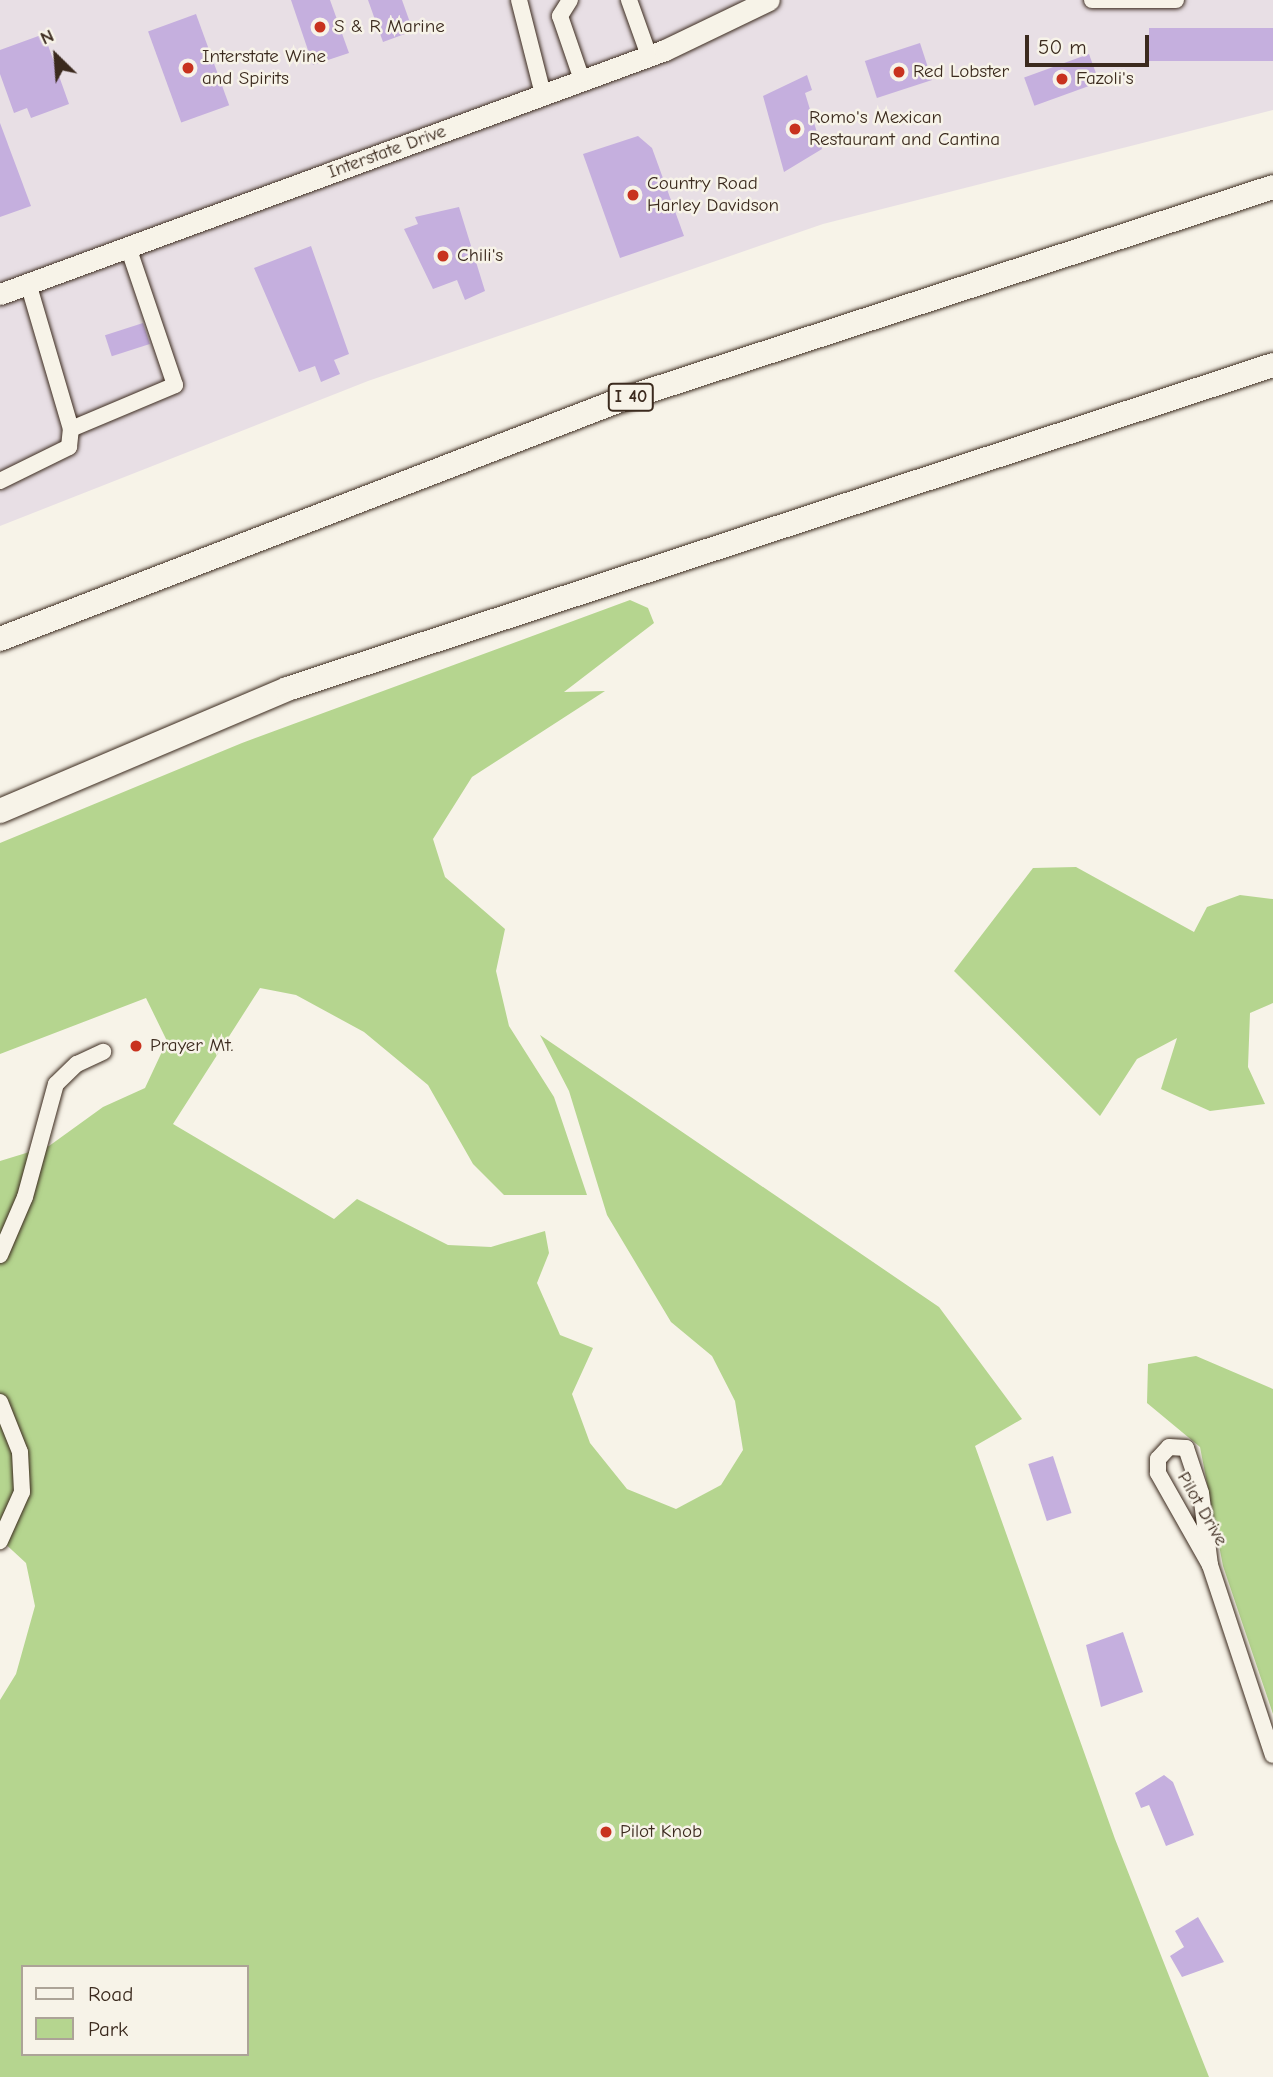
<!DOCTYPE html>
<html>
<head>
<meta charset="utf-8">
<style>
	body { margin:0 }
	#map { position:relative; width:1273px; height:2077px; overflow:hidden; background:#f7f3e8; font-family:"Comic Neue",sans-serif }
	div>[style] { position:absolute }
	.built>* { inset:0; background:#e8dfe5 }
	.green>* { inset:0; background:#b5d58f }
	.building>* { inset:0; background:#c5afde; transform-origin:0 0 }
	.roads { filter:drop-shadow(0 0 2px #3b2a1e) drop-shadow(0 0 2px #3b2a1e) }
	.minor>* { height:16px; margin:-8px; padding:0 8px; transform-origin:8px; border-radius:8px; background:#f7f3e8 }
	.major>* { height:21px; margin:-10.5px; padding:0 10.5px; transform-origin:10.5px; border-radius:10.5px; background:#f7f3e8 }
	.highway>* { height:24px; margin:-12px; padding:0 12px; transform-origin:12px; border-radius:12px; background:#f7f3e8 }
	.dots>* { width:19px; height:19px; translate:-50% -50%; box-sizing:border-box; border:4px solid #f7f3e8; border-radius:50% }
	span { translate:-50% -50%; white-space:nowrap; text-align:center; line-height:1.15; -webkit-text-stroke:5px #f7f3e8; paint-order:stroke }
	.shield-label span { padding:2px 5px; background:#f7f3e8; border:2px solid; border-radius:5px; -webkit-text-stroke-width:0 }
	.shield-label { font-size:18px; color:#3b2a1e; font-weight:700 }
	.poi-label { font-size:19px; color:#3b2a1e }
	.left { translate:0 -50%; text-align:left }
	.street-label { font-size:19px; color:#3b2a1e }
	.legend { position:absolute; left:21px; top:1965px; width:228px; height:91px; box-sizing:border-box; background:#f7f3e8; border:2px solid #aca397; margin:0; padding:9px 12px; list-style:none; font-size:21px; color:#3b2a1e }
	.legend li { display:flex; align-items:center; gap:14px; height:35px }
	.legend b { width:35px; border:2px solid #aca397 }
	.north { position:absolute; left:21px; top:21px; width:70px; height:70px; -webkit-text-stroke:5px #f7f3e8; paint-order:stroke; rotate:335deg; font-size:19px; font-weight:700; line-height:28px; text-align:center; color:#3b2a1e }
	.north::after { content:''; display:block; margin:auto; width:24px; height:32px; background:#3b2a1e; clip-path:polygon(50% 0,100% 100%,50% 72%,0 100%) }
	.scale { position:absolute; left:1025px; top:35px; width:124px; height:32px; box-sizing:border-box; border:4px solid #3b2a1e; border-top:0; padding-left:9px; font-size:21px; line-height:24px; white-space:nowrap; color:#3b2a1e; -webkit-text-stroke:5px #f7f3e8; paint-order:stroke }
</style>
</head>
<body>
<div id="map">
	<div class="built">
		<i style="clip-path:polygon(0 0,1273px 0,1273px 110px,823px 224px,368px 381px,0 526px)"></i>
	</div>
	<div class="green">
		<i style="clip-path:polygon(evenodd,630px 600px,648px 608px,654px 623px,564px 692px,605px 691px,472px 777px,433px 839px,445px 877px,505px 929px,496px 971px,509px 1026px,554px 1097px,587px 1195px,504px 1195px,473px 1164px,428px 1085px,364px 1032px,296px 995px,260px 988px,173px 1124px,334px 1219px,357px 1199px,448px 1245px,491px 1247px,545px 1231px,549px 1253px,537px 1283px,560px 1335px,593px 1348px,572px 1394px,590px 1443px,627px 1489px,676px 1509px,721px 1485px,743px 1450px,735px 1401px,712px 1356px,671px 1322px,607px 1215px,569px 1091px,540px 1035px,939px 1307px,1022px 1419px,975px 1446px,1115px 1839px,1209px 2077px,0 2077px,0 1700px,16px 1674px,35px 1606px,26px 1563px,0 1539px,0 1161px,49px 1146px,103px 1107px,145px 1088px,167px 1041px,146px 998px,0 1054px,0 843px,242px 743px,630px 600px,23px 1967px,247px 1967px,247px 2054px,23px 2054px,23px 1967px)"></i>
		<i style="clip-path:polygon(1076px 867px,1194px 932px,1207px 907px,1240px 895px,1273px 899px,1273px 1003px,1250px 1013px,1248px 1067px,1265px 1104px,1210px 1111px,1161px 1089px,1177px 1038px,1137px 1059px,1100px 1116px,954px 971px,1033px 868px)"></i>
		<i style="clip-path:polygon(1196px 1356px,1273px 1389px,1273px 1714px,1223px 1566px,1200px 1447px,1147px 1403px,1148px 1364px)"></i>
	</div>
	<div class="building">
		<i style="clip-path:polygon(291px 0,330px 0,349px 53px,313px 65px)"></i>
		<i style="clip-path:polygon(368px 0,402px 0,413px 31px,383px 42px)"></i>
		<i style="left:196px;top:14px;width:97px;height:51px;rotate:70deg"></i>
		<i style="left:1273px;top:28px;width:33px;height:124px;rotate:90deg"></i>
		<i style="clip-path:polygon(44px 34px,69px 104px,31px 118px,27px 108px,14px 113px,0 74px,0 50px)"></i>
		<i style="left:920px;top:43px;width:39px;height:58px;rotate:72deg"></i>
		<i style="left:1089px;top:54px;width:30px;height:69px;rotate:70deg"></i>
		<i style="clip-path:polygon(807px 75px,812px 90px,805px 93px,822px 149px,784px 172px,763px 96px)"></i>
		<i style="clip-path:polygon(0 123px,31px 206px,0 217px)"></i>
		<i style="clip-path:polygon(638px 136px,652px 148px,684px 236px,620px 258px,583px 154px)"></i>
		<i style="clip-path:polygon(459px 207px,485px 291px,465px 300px,457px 280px,433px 289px,404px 229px,418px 224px,415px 217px)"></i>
		<i style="clip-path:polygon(311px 246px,349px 354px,334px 360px,340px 374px,321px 382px,315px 366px,299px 372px,254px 268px)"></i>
		<i style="left:143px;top:323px;width:22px;height:40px;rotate:72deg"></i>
		<i style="left:1053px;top:1456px;width:60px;height:26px;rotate:72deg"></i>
		<i style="clip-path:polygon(1123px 1632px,1143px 1692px,1101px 1707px,1086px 1645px)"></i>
		<i style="clip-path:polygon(1164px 1775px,1173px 1782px,1194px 1835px,1166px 1846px,1149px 1805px,1141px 1808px,1135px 1793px)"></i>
		<i style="clip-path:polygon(1198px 1917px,1224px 1962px,1182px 1977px,1170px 1956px,1184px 1947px,1175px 1931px)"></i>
	</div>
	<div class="roads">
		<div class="minor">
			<i style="left:519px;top:0;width:97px;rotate:75.7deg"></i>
			<i style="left:570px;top:0;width:19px;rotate:122deg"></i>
			<i style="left:560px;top:16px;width:68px;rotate:71deg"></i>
			<i style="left:629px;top:0;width:59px;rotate:70.3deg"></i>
			<i style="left:1092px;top:0;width:84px"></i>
			<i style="left:71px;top:429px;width:113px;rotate:-22.9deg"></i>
			<i style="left:175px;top:385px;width:146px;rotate:-108.8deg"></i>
			<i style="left:0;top:481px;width:77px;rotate:-26.2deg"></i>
			<i style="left:69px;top:447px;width:18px;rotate:-84deg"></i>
			<i style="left:71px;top:429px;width:152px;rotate:-106.4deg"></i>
			<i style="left:0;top:1255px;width:63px;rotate:-66.7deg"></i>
			<i style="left:25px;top:1197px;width:117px;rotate:-74.7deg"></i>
			<i style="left:56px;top:1084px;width:29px;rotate:-44deg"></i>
			<i style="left:77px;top:1064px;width:29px;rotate:-25deg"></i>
			<i style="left:0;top:1402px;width:54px;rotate:68.2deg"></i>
			<i style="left:20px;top:1452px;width:40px;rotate:87.1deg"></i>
			<i style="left:22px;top:1492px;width:54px;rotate:114.2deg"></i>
			<i style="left:1210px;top:1565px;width:106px;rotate:-119.5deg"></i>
			<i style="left:1158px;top:1473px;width:14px;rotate:-90deg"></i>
			<i style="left:1158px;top:1459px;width:16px;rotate:-47deg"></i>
			<i style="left:1169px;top:1447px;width:17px;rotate:3deg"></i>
			<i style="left:1186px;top:1448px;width:47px;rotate:71.6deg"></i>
			<i style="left:1201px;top:1493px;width:73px;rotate:82.9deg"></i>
			<i style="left:1210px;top:1565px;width:200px;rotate:71.7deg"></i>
		</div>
		<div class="major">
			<i style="left:0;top:294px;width:708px;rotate:-20.15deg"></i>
			<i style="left:665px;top:50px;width:115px;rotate:-25.7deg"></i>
		</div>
		<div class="highway">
			<i style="left:0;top:639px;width:659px;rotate:-21.07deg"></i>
			<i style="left:615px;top:402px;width:692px;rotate:-18.09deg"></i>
			<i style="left:0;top:811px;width:312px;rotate:-23deg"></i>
			<i style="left:287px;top:689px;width:1038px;rotate:-18.19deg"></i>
		</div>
	</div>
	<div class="dots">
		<i style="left:320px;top:27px;background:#c8321e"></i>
		<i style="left:188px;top:68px;background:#c8321e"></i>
		<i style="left:899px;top:72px;background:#c8321e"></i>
		<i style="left:1062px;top:79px;background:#c8321e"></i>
		<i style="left:795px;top:129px;background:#c8321e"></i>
		<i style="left:633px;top:195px;background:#c8321e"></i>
		<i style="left:443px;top:256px;background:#c8321e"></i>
		<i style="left:136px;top:1046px;background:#c8321e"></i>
		<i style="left:606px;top:1832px;background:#c8321e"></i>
	</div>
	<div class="shield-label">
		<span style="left:631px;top:397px">I 40</span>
	</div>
	<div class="poi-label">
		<span class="left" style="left:334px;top:27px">S &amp; R Marine</span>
		<span class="left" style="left:202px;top:68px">Interstate Wine<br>and Spirits</span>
		<span class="left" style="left:913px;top:72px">Red Lobster</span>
		<span class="left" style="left:1076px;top:79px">Fazoli's</span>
		<span class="left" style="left:809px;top:129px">Romo's Mexican<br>Restaurant and Cantina</span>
		<span class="left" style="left:647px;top:195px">Country Road<br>Harley Davidson</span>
		<span class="left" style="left:457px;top:256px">Chili's</span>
		<span class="left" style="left:150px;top:1046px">Prayer Mt.</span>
		<span class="left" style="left:620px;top:1832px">Pilot Knob</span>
	</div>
	<div class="street-label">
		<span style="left:387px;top:152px;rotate:-20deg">Interstate Drive</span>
		<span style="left:1202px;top:1509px;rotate:60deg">Pilot Drive</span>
	</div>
	<ul class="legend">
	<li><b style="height:9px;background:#f7f3e8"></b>Road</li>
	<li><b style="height:19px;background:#b5d58f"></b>Park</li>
	</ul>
	<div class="north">N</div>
	<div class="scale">50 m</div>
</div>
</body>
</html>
